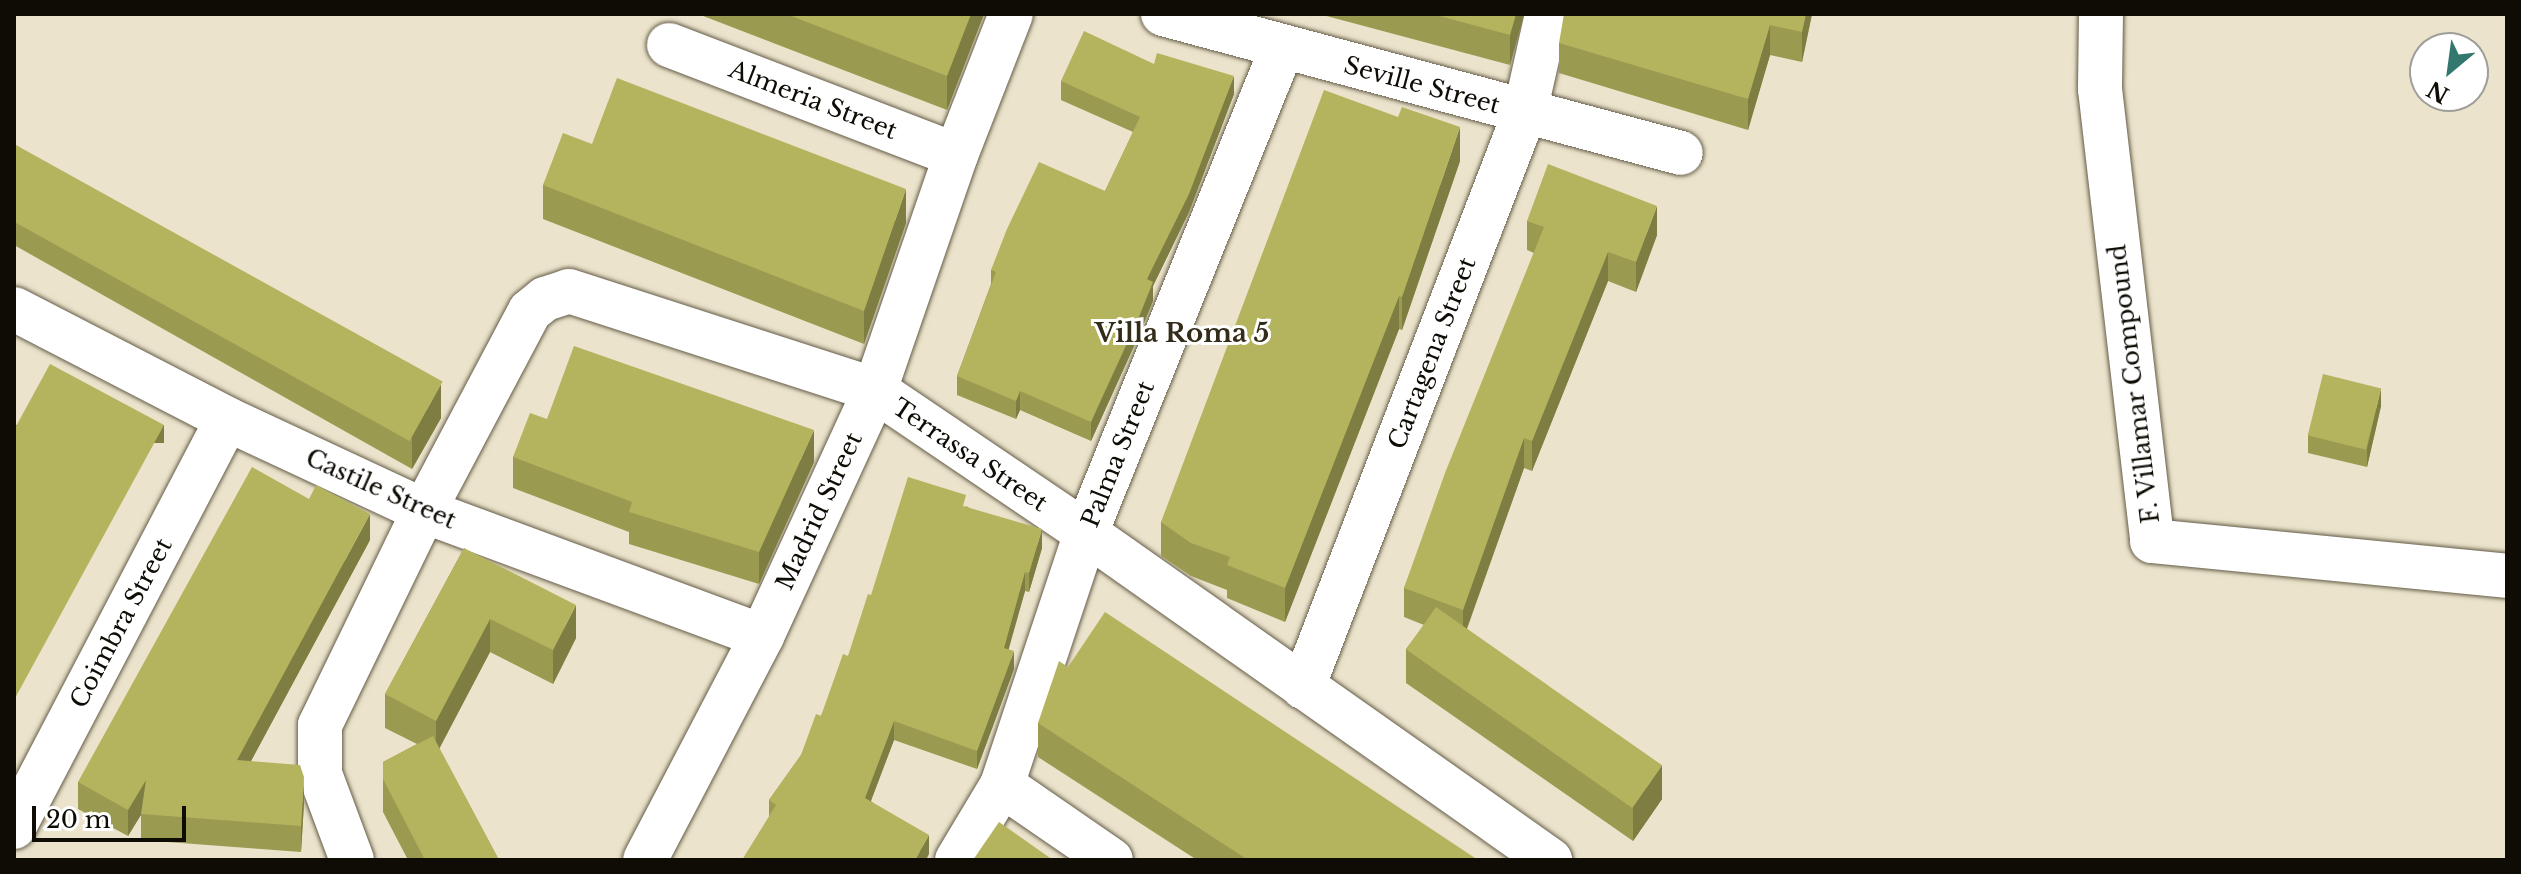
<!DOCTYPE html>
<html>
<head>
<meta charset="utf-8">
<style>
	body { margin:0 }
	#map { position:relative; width:2521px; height:874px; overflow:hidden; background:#ebe3cb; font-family:"Libre Baskerville",serif }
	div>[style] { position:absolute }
	.roads { filter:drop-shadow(0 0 2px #645c48) drop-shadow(0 0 2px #645c48) }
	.street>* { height:44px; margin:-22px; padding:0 22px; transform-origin:22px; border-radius:22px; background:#fff }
	.wall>* { inset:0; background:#9b9a51 }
	.shaded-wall>* { inset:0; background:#7e7d42; transform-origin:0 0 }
	.building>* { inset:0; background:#b4b35e; transform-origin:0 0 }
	span { translate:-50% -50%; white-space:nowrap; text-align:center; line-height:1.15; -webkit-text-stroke:6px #fff; paint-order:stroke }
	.street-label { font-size:24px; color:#0f0c05 }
	.neighbourhood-label { font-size:26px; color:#332c19; font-weight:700 }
	.frame { position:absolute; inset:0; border:16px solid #0f0c05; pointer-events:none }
	.north { position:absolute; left:2409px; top:32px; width:80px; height:80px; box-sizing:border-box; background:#fff; border:2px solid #9f9e9b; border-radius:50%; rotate:209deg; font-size:22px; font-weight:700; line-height:32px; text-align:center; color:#0f0c05 }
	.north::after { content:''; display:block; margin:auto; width:28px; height:36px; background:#33786e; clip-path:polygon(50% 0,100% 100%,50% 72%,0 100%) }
	.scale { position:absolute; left:32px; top:806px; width:154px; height:36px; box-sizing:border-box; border:4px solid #0f0c05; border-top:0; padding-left:10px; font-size:24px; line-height:28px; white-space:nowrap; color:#0f0c05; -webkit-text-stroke:6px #fff; paint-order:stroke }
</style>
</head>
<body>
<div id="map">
	<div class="roads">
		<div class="street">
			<i style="left:1163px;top:14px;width:536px;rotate:15.02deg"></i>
			<i style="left:2101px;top:14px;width:75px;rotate:90.8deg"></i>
			<i style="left:2100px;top:89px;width:455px;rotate:83.4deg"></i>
			<i style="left:2152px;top:541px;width:357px;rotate:5.6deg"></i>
			<i style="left:669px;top:45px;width:307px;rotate:21deg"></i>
			<i style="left:14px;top:309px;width:240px;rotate:27.3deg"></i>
			<i style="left:227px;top:419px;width:217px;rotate:25deg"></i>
			<i style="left:424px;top:511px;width:360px;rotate:20.3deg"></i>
			<i style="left:1303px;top:687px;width:616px;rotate:-68.89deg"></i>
			<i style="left:1525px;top:112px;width:100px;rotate:-77.3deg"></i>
			<i style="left:1002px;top:785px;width:132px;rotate:34.5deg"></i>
			<i style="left:14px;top:827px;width:460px;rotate:-62.4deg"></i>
			<i style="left:352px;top:860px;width:92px;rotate:-110.4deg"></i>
			<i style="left:320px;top:774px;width:49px;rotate:-90deg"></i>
			<i style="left:320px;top:725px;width:238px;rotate:-64.1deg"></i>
			<i style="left:424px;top:511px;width:226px;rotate:-62.1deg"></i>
			<i style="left:530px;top:311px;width:19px;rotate:-39deg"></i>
			<i style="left:545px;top:299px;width:25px;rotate:-18deg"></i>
			<i style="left:569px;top:291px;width:322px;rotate:17.9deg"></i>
			<i style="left:875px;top:390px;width:255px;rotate:34.1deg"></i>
			<i style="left:1086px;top:533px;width:568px;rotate:35.17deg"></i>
			<i style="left:645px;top:860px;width:253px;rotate:-62.4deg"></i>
			<i style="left:762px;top:636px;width:271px;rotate:-65.3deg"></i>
			<i style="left:875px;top:390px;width:249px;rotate:-71deg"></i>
			<i style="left:956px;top:155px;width:151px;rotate:-68.7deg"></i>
			<i style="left:957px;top:860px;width:87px;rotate:-59deg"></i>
			<i style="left:1002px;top:785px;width:266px;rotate:-71.6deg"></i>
			<i style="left:1086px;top:533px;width:523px;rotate:-68deg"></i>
		</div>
	</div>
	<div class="wall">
		<i style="clip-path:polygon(698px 14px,984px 14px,947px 110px)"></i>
		<i style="clip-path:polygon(1319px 14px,1524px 14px,1510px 65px)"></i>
		<i style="clip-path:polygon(1812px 14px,1802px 62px,1770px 55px,1748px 130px,1559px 73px,1559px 43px)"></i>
		<i style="clip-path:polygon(1154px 64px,1234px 94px,1189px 212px,1153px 286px,1153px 301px,1139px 335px,1091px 441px,1020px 410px,1016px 419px,957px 395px,957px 376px,991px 284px,991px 270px,1105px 191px,1133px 132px,1061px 100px,1061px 81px)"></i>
		<i style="clip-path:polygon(14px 144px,441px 418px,412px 469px,14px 245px)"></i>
		<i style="clip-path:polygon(592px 144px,906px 223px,864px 344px,543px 219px,543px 185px)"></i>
		<i style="clip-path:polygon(1460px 161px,1402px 330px,1399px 329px,1285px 622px,1227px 598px,1227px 590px,1191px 576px,1161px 556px,1161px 522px)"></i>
		<i style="clip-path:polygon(1527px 221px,1657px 235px,1636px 292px,1608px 281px,1532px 471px,1524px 468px,1467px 629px,1662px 799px,1633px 841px,1406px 683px,1406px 649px,1424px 625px,1404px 617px,1404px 588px,1534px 253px,1527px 250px)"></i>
		<i style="clip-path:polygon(2381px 406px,2367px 467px,2308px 453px,2308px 435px)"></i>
		<i style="clip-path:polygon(547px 419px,814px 462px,759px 584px,629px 544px,629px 532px,513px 488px,513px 457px)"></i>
		<i style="clip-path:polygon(966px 506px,1042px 548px,1029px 592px,1025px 591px,1008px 649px,1014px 669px,977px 769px,894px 740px,871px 801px,929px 854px,769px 816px,769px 800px,801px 755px,821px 716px,848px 656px)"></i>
		<i style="clip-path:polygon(370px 540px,251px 761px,304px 803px,301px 852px,141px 840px,141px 814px,128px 836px,78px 809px,78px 782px)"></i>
		<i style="clip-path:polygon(464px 548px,576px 638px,553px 684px,490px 652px,439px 748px,499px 860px,408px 860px,383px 812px,383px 762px,417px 744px,385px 728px,385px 694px)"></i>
		<i style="clip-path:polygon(1068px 667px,1478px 860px,1197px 860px,1038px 757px,1038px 723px)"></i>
	</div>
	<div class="shaded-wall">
		<i style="clip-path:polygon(971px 14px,984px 14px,947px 110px,947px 76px)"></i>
		<i style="clip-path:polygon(1516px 14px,1524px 14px,1510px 65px,1510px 35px)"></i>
		<i style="clip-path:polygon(1806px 14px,1812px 14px,1802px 62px,1802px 32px)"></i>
		<i style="clip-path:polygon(1770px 25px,1770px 55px,1748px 130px,1748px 99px)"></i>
		<i style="clip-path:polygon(1234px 76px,1234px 94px,1189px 212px,1153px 286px,1153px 301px,1139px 335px,1091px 441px,1091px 422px,1147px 279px)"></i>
		<i style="clip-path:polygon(1460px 127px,1460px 161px,1402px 330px,1402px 297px)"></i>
		<i style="clip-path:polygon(906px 189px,906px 223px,864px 344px,864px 311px)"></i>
		<i style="clip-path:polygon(1657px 206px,1657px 235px,1636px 292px,1636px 262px)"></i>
		<i style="clip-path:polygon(1608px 252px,1608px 281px,1532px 471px,1532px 441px)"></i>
		<i style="clip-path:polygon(1399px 296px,1399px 329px,1285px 622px,1285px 588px)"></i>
		<i style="clip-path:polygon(441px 384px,441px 418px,412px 469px,412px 436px)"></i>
		<i style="clip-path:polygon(2381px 388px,2381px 406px,2367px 467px,2367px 449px)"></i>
		<i style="clip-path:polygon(1020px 391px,1020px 410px,1016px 419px,1016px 401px)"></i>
		<i style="left:164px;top:425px;width:18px;height:313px;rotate:90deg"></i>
		<i style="clip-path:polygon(814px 430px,814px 462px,759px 584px,759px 552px)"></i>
		<i style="clip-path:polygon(1524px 438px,1524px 468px,1463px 639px,1463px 610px)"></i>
		<i style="clip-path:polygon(370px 514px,370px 540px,237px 787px,237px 760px)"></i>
		<i style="clip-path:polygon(1042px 529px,1042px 548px,1029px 592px,1029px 573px)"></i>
		<i style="clip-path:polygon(1025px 572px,1025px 591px,1004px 666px,1004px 648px)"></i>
		<i style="clip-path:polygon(576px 605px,576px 638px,553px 684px,553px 650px)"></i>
		<i style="clip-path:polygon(490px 619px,490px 652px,436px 755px,436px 721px)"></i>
		<i style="clip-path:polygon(1014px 651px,1014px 669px,977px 769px,977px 751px)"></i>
		<i style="clip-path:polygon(894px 721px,894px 740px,865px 816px,865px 798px)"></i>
		<i style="clip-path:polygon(1662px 765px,1662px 799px,1633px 841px,1633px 807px)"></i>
		<i style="clip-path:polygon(304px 777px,304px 803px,301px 852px,301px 826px)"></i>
		<i style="clip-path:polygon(146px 780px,146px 807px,128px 836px,128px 810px)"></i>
		<i style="clip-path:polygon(929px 835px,929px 854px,926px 860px,915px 860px)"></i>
	</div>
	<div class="building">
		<i style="clip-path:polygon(786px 14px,971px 14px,947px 76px)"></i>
		<i style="clip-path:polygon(1432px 14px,1516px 14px,1510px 35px)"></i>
		<i style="clip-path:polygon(1564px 14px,1806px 14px,1802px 32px,1770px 25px,1748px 99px,1559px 43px)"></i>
		<i style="clip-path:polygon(1084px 31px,1154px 64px,1157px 53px,1234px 76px,1189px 194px,1147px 279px,1153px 282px,1139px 317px,1091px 422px,1020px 391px,1016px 401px,957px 376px,996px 272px,991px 270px,1007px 229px,1039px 162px,1105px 191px,1140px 117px,1061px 81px)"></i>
		<i style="clip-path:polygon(617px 78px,906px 189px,864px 311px,543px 185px,563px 133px,592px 144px)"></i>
		<i style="clip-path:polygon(1324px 90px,1398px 117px,1402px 107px,1460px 127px,1402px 297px,1399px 296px,1285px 588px,1227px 565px,1230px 557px,1191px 543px,1161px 522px)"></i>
		<i style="left:14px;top:144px;width:490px;height:68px;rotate:29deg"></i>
		<i style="clip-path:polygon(1548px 164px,1657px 206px,1636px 262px,1608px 252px,1532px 441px,1524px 438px,1463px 610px,1404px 588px,1445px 473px,1544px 227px,1527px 221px)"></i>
		<i style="clip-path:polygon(574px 346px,814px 430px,759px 552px,629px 512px,632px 502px,513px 457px,530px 413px,547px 419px)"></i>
		<i style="clip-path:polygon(50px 364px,164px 425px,14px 700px,14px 430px)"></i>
		<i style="left:2323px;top:374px;width:60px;height:63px;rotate:14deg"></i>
		<i style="clip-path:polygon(252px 467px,309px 499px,316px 485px,370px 514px,237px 760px,300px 765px,304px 777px,301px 826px,141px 814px,146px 780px,128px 810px,78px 782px)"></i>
		<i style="clip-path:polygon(908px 477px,966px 495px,963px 506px,1042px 529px,1029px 573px,1025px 572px,1004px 648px,1014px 651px,977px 751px,894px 721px,865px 798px,929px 835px,915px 860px,742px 860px,776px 805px,769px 800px,801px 755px,816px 714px,821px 716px,843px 654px,848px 656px,868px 594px,871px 595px)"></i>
		<i style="clip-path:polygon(464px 548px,576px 605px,553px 650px,490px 619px,436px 721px,385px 694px)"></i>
		<i style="left:1436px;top:607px;width:276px;height:52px;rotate:35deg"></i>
		<i style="clip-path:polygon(1105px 612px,1478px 860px,1248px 860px,1038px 723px,1059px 661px,1068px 667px)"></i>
		<i style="clip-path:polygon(433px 736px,499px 860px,425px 860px,383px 779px,383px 762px)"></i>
		<i style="clip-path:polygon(999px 822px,1053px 860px,973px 860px)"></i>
	</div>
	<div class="street-label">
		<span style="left:1422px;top:85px;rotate:15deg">Seville Street</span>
		<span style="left:813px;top:100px;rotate:21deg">Almeria Street</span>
		<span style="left:1432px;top:353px;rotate:-69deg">Cartagena Street</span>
		<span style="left:2134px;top:384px;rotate:-97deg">F. Villamar Compound</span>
		<span style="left:1118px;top:454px;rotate:-68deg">Palma Street</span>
		<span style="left:970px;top:455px;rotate:34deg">Terrassa Street</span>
		<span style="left:381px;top:489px;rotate:24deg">Castile Street</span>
		<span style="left:819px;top:511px;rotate:-65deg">Madrid Street</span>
		<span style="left:121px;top:623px;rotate:-62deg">Coimbra Street</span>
	</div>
	<div class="neighbourhood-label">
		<span style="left:1182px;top:334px">Villa Roma 5</span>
	</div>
	<div class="frame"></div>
	<div class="north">N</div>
	<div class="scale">20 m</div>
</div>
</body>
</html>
